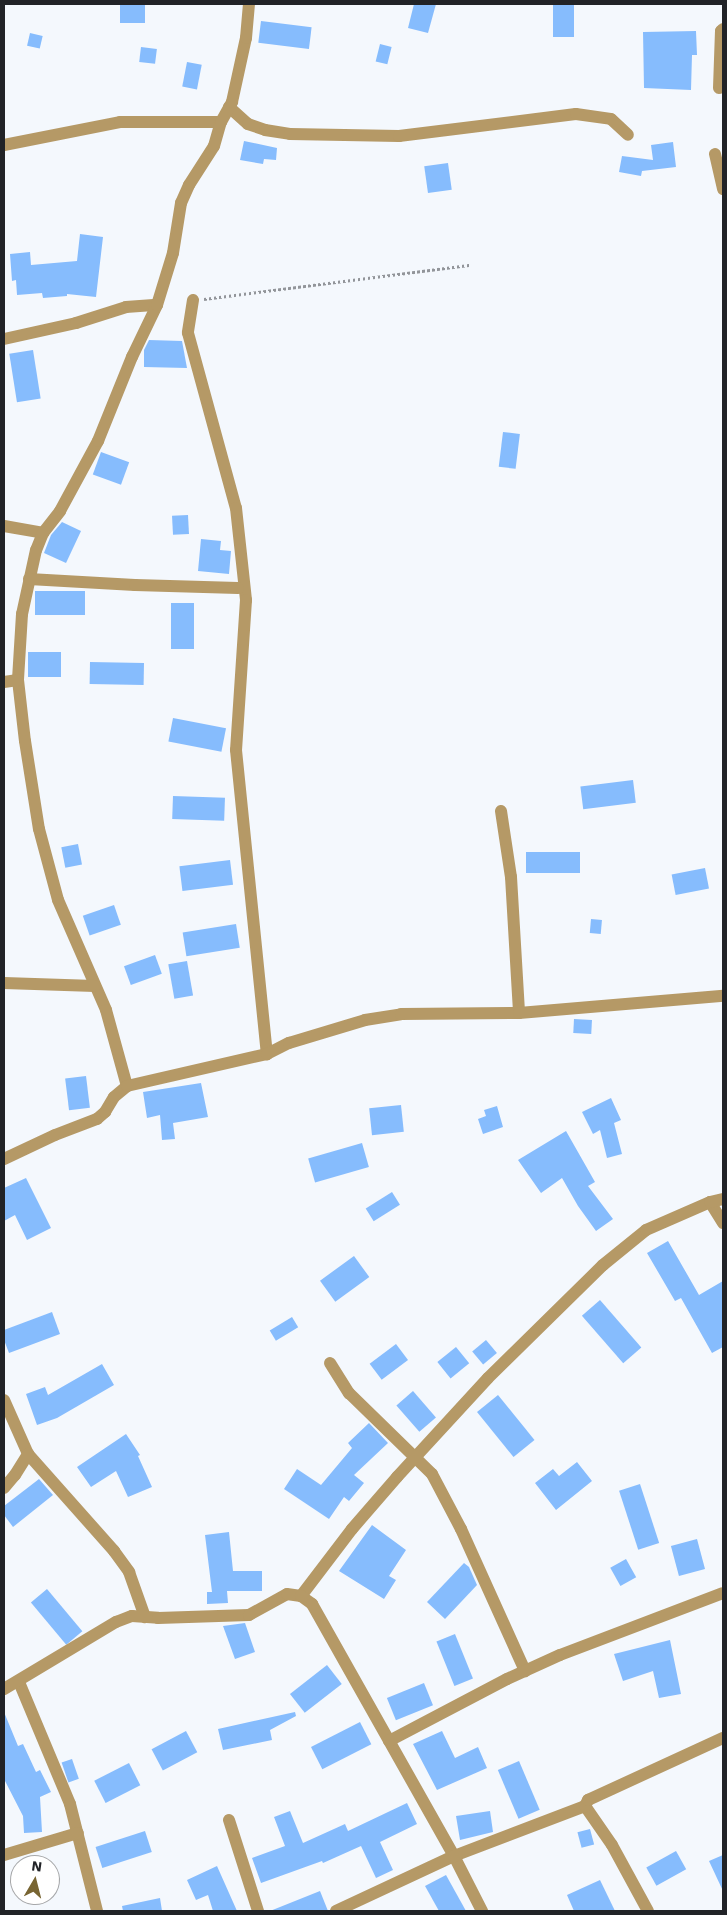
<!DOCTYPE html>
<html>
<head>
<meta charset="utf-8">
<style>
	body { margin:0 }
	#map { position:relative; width:727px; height:1915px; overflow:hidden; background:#f4f8fd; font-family:"Work Sans",sans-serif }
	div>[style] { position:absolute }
	.building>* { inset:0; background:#86bcfd; transform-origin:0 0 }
	.path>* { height:2.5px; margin-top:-1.25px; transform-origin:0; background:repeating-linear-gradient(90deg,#92959a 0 2.5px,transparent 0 5px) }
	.minor>* { height:12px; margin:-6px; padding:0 6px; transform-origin:6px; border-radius:6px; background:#b59966 }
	span { translate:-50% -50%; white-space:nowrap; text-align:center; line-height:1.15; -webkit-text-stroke:5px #fff; paint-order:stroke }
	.frame { position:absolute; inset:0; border:5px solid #212327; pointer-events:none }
	.north { position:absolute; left:10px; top:1855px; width:50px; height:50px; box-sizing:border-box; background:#fff; border:1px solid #a6a7a9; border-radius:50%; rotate:8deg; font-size:14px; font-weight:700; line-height:20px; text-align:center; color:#212327 }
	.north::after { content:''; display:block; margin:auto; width:18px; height:22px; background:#786533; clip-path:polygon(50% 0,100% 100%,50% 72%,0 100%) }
</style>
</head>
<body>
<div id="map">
	<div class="building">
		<i style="left:120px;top:4px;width:25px;height:19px"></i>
		<i style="clip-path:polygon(414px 4px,436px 4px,428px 33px,408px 28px)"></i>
		<i style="left:553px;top:4px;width:21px;height:33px"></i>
		<i style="left:261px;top:21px;width:51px;height:22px;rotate:7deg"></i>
		<i style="clip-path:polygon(696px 31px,697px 55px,692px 55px,691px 90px,644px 88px,643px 32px)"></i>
		<i style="left:30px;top:33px;width:13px;height:13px;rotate:13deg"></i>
		<i style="left:380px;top:44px;width:12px;height:18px;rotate:14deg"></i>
		<i style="left:141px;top:47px;width:16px;height:15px;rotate:7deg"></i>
		<i style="left:187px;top:62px;width:15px;height:25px;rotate:11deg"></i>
		<i style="clip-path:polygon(244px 141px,277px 148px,276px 160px,264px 159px,263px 164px,240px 160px)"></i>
		<i style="clip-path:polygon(673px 142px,676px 167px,642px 171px,641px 176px,619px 172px,622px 156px,653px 160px,651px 145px)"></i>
		<i style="left:448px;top:163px;width:27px;height:24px;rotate:82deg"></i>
		<i style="clip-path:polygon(80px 234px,103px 237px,96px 297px,67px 294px,67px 296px,43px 298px,42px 293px,17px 295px,16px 280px,12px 281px,10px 254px,30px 252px,31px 265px,77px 261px)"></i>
		<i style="clip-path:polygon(149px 340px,182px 341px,187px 368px,144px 367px,144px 350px)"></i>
		<i style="left:33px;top:350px;width:49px;height:24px;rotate:81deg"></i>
		<i style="left:503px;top:432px;width:17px;height:35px;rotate:7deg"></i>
		<i style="left:101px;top:452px;width:30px;height:24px;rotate:20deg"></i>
		<i style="left:188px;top:515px;width:19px;height:16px;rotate:87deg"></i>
		<i style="clip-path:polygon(62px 522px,81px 531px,66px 563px,44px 553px,51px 535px)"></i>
		<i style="clip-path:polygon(201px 539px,221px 541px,220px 550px,231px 551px,229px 574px,198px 571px)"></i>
		<i style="left:35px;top:591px;width:50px;height:24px"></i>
		<i style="left:171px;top:603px;width:23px;height:46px"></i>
		<i style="left:28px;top:652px;width:33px;height:25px"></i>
		<i style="left:90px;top:662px;width:54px;height:22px;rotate:1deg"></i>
		<i style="left:173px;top:718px;width:54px;height:24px;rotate:11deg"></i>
		<i style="left:633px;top:780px;width:23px;height:53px;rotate:83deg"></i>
		<i style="left:173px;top:796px;width:52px;height:23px;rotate:2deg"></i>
		<i style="left:78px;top:844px;width:21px;height:17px;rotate:79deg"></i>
		<i style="left:526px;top:852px;width:54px;height:21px"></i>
		<i style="left:230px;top:860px;width:25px;height:51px;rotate:83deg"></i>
		<i style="left:705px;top:868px;width:21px;height:34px;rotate:79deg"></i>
		<i style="left:114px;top:905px;width:21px;height:33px;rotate:71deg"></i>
		<i style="left:591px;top:919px;width:11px;height:14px;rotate:5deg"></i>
		<i style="left:236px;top:924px;width:24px;height:54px;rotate:81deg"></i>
		<i style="left:155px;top:955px;width:20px;height:33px;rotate:70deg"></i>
		<i style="left:187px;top:961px;width:35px;height:19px;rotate:80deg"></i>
		<i style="left:574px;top:1019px;width:18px;height:14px;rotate:3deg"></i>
		<i style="left:86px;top:1076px;width:32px;height:21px;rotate:83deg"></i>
		<i style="clip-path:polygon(201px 1083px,208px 1117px,173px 1123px,175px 1139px,162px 1140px,160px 1115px,147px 1118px,143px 1092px)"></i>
		<i style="clip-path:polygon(611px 1098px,621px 1120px,614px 1123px,622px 1154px,607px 1158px,600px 1130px,593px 1134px,582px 1112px)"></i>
		<i style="left:401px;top:1105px;width:27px;height:32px;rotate:84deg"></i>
		<i style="clip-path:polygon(497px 1106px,503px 1127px,483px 1134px,478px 1119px,486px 1116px,484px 1110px)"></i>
		<i style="clip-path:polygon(566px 1131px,595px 1182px,588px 1186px,613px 1219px,596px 1231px,578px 1206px,562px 1178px,541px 1193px,518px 1160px)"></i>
		<i style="left:362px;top:1143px;width:25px;height:56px;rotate:74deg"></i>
		<i style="clip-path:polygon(26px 1178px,51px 1228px,27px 1240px,15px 1215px,4px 1221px,4px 1188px)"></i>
		<i style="left:392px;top:1192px;width:15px;height:31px;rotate:58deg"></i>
		<i style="clip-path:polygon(668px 1241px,699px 1295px,723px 1281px,723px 1347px,712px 1353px,681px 1298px,675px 1301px,647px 1253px)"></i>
		<i style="left:354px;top:1256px;width:26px;height:42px;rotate:54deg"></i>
		<i style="left:600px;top:1300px;width:63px;height:24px;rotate:49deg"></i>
		<i style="clip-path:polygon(52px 1312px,60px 1334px,9px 1353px,4px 1340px,4px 1330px)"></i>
		<i style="left:292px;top:1317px;width:12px;height:26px;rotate:59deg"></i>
		<i style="left:486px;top:1340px;width:17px;height:18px;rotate:50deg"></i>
		<i style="left:396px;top:1344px;width:20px;height:33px;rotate:53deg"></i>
		<i style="left:456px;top:1347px;width:21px;height:24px;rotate:51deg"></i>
		<i style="clip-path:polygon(102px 1364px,114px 1385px,57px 1418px,37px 1425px,26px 1394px,45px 1387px,48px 1395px)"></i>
		<i style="left:413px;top:1391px;width:35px;height:22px;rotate:49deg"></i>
		<i style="left:498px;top:1395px;width:58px;height:27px;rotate:51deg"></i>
		<i style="clip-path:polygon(369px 1423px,388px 1443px,354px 1475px,364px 1483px,349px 1501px,344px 1497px,329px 1519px,284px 1489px,297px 1469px,321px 1485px,352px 1448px,348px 1443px)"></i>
		<i style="clip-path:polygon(126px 1434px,140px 1455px,138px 1456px,152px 1487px,128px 1497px,116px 1471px,91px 1487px,77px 1467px)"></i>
		<i style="clip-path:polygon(577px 1462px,592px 1481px,556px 1510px,535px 1483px,553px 1469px,559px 1476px)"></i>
		<i style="clip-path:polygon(39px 1479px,53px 1495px,13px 1527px,4px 1515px,4px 1506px)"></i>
		<i style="left:640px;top:1484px;width:62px;height:22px;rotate:72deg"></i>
		<i style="clip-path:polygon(372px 1525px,406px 1550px,389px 1576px,396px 1580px,384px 1599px,339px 1571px)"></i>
		<i style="clip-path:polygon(229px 1532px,233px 1571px,262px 1571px,262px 1591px,227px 1591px,228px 1603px,207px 1604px,207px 1592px,212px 1592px,205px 1535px)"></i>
		<i style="left:697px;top:1539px;width:31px;height:27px;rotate:75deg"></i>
		<i style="left:626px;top:1559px;width:21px;height:18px;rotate:61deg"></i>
		<i style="clip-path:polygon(464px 1563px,469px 1567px,477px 1585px,445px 1619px,427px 1602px)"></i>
		<i style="left:47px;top:1589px;width:55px;height:21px;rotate:50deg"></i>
		<i style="clip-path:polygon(245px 1623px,255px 1652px,235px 1659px,223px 1626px)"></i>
		<i style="left:455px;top:1634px;width:48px;height:20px;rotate:68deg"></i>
		<i style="clip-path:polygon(670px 1640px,681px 1694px,659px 1698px,653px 1671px,623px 1681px,614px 1654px)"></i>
		<i style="left:327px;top:1665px;width:24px;height:47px;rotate:52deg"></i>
		<i style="left:424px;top:1683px;width:24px;height:40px;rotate:68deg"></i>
		<i style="clip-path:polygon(4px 1712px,18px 1746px,23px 1744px,36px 1772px,40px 1770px,51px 1792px,40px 1797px,42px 1832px,24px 1833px,23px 1816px,4px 1779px)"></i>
		<i style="clip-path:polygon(295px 1712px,296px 1716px,270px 1730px,272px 1740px,223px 1750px,218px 1729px)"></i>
		<i style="left:360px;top:1722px;width:25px;height:55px;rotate:63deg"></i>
		<i style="left:186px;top:1731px;width:24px;height:39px;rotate:62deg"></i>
		<i style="clip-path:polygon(442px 1731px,455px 1758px,478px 1747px,487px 1768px,437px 1790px,413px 1744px)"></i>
		<i style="left:72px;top:1759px;width:21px;height:11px;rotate:71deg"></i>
		<i style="left:519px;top:1761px;width:53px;height:23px;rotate:67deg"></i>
		<i style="left:129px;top:1763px;width:25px;height:39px;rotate:63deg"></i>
		<i style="clip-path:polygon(407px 1803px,417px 1824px,380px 1842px,393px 1870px,376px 1878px,361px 1846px,323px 1863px,322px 1861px,261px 1883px,252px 1858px,285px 1846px,274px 1817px,290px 1811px,303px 1843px,345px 1824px,348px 1831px)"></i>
		<i style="clip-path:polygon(490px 1811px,493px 1832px,460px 1840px,456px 1816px)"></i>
		<i style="left:590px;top:1829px;width:16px;height:13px;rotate:75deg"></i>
		<i style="left:145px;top:1831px;width:22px;height:52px;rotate:72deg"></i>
		<i style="left:676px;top:1851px;width:21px;height:34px;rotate:61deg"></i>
		<i style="clip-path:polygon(723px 1855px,723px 1891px,709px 1861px)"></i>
		<i style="clip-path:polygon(217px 1866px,237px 1911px,213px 1911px,208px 1895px,196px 1900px,187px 1880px)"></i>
		<i style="clip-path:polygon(446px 1875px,466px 1911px,439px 1911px,425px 1886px)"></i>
		<i style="clip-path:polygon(600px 1880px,615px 1911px,574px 1911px,567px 1895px)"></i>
		<i style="clip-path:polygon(320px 1891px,328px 1911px,270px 1911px)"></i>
		<i style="clip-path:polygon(160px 1898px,162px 1911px,123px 1911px,122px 1906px)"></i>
	</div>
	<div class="path">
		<i style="left:204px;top:299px;width:269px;rotate:-7.3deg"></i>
	</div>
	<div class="minor">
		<i style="left:719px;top:88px;width:57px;rotate:-88deg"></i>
		<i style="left:721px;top:31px;width:3px;rotate:-45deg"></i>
		<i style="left:229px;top:107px;width:25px;rotate:42deg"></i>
		<i style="left:248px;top:124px;width:18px;rotate:19deg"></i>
		<i style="left:265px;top:130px;width:25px;rotate:9deg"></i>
		<i style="left:290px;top:134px;width:109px;rotate:1.1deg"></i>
		<i style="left:399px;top:136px;width:178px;rotate:-7.1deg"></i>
		<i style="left:576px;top:114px;width:35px;rotate:8deg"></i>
		<i style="left:611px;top:119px;width:23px;rotate:43deg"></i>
		<i style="left:4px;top:145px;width:118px;rotate:-11.2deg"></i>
		<i style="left:120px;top:122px;width:101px"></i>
		<i style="left:715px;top:154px;width:36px;rotate:77deg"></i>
		<i style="left:193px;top:300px;width:33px;rotate:99deg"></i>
		<i style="left:188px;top:333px;width:181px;rotate:74.7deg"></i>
		<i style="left:236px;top:508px;width:93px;rotate:83.8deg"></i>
		<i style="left:246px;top:600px;width:150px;rotate:93.8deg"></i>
		<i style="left:236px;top:750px;width:306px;rotate:84.2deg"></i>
		<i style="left:4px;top:339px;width:74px;rotate:-12.5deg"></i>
		<i style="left:76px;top:323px;width:52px;rotate:-17.7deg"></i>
		<i style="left:126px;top:307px;width:31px;rotate:-4deg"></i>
		<i style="left:4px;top:526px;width:40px;rotate:10deg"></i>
		<i style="left:43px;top:533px;width:18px;rotate:112deg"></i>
		<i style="left:36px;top:550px;width:66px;rotate:102.3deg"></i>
		<i style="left:22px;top:614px;width:66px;rotate:93.5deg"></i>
		<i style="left:18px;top:680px;width:61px;rotate:83.5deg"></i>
		<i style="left:25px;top:741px;width:89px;rotate:81deg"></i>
		<i style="left:39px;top:829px;width:73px;rotate:75deg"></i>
		<i style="left:58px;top:900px;width:120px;rotate:66.4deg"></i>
		<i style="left:106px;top:1010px;width:79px;rotate:74.6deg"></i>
		<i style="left:43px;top:533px;width:28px;rotate:-52deg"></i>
		<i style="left:60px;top:511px;width:80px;rotate:-61.5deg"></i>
		<i style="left:98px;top:441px;width:91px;rotate:-68deg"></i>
		<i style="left:132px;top:357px;width:58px;rotate:-64.3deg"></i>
		<i style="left:157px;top:305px;width:54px;rotate:-72.9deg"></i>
		<i style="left:173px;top:253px;width:51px;rotate:-80.9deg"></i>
		<i style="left:181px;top:203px;width:20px;rotate:-66deg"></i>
		<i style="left:189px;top:185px;width:46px;rotate:-57.3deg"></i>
		<i style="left:214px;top:146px;width:25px;rotate:-74deg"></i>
		<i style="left:221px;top:122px;width:23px;rotate:-61deg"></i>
		<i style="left:232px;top:102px;width:66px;rotate:-77.7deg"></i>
		<i style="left:246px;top:38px;width:34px;rotate:-85deg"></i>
		<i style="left:29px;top:579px;width:106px;rotate:3.2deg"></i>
		<i style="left:135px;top:585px;width:103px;rotate:1.7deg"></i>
		<i style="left:4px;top:682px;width:14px;rotate:-8deg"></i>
		<i style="left:501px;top:811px;width:67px;rotate:81.4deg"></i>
		<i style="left:511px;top:877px;width:136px;rotate:86.6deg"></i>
		<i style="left:4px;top:983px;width:91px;rotate:1.9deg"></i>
		<i style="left:4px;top:1159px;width:56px;rotate:-25.2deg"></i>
		<i style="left:55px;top:1135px;width:45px;rotate:-20.9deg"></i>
		<i style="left:97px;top:1119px;width:11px;rotate:-41deg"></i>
		<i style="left:105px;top:1112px;width:17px;rotate:-59deg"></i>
		<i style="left:114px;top:1097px;width:17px;rotate:-40deg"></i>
		<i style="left:127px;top:1086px;width:144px;rotate:-12.9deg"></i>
		<i style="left:267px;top:1054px;width:25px;rotate:-27deg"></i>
		<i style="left:289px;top:1043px;width:79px;rotate:-16.8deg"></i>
		<i style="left:365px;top:1020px;width:36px;rotate:-9deg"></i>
		<i style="left:401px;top:1014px;width:118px;rotate:-0.5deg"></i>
		<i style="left:519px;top:1013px;width:205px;rotate:-4.8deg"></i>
		<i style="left:710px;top:1202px;width:25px;rotate:58deg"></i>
		<i style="left:330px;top:1363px;width:36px;rotate:58deg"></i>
		<i style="left:349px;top:1393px;width:116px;rotate:44.3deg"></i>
		<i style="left:432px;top:1474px;width:62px;rotate:62.2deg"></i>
		<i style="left:461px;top:1529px;width:156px;rotate:65.7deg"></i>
		<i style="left:4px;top:1400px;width:59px;rotate:66deg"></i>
		<i style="left:28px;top:1454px;width:130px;rotate:48.4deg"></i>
		<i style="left:114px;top:1551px;width:26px;rotate:54deg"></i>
		<i style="left:129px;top:1572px;width:48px;rotate:70.4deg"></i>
		<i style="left:4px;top:1488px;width:17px;rotate:-50deg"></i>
		<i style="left:15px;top:1475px;width:25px;rotate:-58deg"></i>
		<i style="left:301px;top:1596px;width:84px;rotate:-52.7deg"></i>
		<i style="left:352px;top:1529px;width:69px;rotate:-49.1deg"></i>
		<i style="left:397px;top:1477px;width:134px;rotate:-47.4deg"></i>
		<i style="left:488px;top:1378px;width:161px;rotate:-44.5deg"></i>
		<i style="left:603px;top:1265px;width:55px;rotate:-39.1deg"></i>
		<i style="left:646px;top:1230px;width:70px;rotate:-23.6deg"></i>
		<i style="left:710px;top:1202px;width:13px;rotate:-13deg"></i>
		<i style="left:19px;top:1682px;width:132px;rotate:67.3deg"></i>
		<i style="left:70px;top:1804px;width:110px;rotate:75.8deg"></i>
		<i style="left:4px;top:1689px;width:131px;rotate:-30.9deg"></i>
		<i style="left:116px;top:1622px;width:17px;rotate:-21deg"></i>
		<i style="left:132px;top:1616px;width:26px;rotate:4deg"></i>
		<i style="left:158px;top:1618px;width:91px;rotate:-1.9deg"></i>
		<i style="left:249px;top:1615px;width:43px;rotate:-28.9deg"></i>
		<i style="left:287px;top:1594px;width:14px;rotate:8deg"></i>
		<i style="left:301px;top:1596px;width:14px;rotate:36deg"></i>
		<i style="left:312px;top:1604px;width:289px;rotate:60.6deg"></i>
		<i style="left:454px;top:1856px;width:62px;rotate:63deg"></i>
		<i style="left:389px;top:1741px;width:133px;rotate:-27.7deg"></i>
		<i style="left:507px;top:1679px;width:58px;rotate:-24.4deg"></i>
		<i style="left:560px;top:1655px;width:174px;rotate:-20.8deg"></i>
		<i style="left:585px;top:1806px;width:47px;rotate:55.3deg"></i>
		<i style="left:612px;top:1845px;width:75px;rotate:61.4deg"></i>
		<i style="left:229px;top:1820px;width:96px;rotate:72.3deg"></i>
		<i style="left:4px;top:1855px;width:77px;rotate:-16.6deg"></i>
		<i style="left:336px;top:1911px;width:130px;rotate:-25deg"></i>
		<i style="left:454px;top:1856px;width:140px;rotate:-20.9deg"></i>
		<i style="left:585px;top:1806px;width:7px;rotate:-63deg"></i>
		<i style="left:588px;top:1800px;width:149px;rotate:-24.7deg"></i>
	</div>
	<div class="frame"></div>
	<div class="north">N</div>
</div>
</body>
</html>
